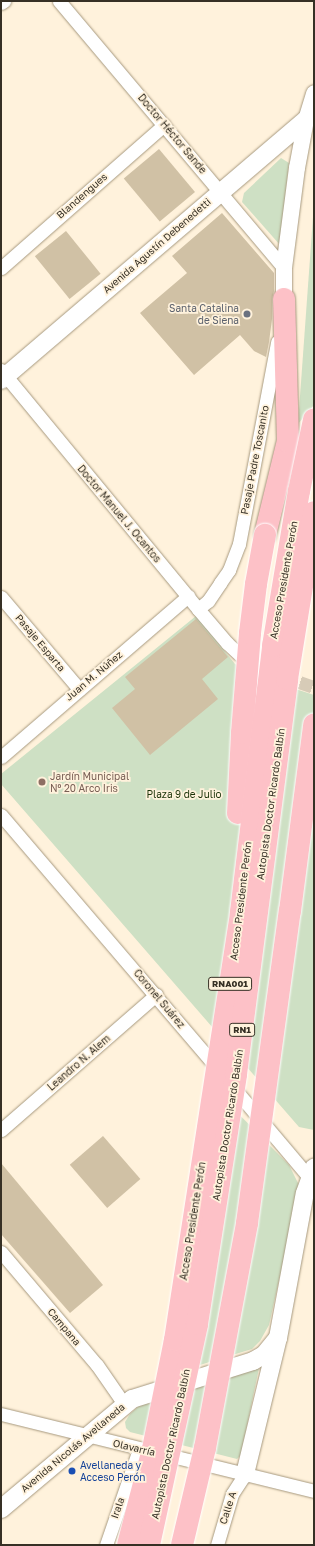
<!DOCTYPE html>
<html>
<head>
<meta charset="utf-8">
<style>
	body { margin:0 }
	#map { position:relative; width:315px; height:1546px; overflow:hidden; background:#fff2dc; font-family:"Golos Text",sans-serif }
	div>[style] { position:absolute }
	.green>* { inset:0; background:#cee0c4 }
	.building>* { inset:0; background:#d0c1a5; transform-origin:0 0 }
	.minor-tunnel>* { height:13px; margin-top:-6.5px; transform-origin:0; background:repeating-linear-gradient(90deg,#d7cbb7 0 13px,transparent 0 19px) }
	.roads { filter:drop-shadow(0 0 1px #a7997f) drop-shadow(0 0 1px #a7997f) }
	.minor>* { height:13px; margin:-6.5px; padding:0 6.5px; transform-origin:6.5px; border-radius:6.5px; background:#fff }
	.tertiary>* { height:16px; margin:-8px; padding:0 8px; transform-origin:8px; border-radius:8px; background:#fff }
	.secondary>* { height:18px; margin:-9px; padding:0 9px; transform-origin:9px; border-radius:9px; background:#fff }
	.motorway>* { height:22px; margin:-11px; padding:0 11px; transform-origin:11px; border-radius:11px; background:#fdc1c7 }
	.bridges { filter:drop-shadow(0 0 1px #fff) drop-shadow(0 0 1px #fff) }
	.motorway-bridge>* { height:22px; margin:-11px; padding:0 11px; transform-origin:11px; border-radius:11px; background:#fdc1c7 }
	.dots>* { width:11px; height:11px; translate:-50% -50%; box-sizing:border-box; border:2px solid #fff2dc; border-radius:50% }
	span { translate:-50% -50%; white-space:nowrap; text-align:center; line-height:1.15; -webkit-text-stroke:3.5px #fff2dc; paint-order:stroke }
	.shield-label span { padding:1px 3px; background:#fff2dc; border:1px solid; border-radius:3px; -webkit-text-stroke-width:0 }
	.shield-label { font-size:9px; color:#363025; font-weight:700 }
	.street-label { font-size:10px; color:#363025 }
	.worship-label { font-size:10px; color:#5b616d }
	.right { translate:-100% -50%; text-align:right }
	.education-label { font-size:10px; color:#785e54 }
	.left { translate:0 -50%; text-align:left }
	.park-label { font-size:10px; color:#1b3309 }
	.transit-label { font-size:10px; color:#164399 }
	.frame { position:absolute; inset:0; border:2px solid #363025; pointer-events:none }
</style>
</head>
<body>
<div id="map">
	<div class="green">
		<i style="clip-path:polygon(281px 158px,289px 163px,280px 245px,242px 202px,244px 193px)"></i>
		<i style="clip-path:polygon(314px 203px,314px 405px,298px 424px)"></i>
		<i style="clip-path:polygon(196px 616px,235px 664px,262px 678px,314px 695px,314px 1130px,299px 1127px,1px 784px,1px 774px)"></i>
		<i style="clip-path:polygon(209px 1084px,289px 1165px,300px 1187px,269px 1325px,260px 1341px,252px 1349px,164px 1376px)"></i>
		<i style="clip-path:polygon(260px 1363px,241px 1455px,237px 1459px,130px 1432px,126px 1428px,125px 1422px,130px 1414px,139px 1406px)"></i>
	</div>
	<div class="building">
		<i style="left:159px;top:149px;width:56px;height:46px;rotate:50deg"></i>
		<i style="clip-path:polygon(222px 213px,274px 273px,274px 291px,272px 299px,272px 319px,269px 342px,266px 357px,254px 351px,240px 335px,194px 375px,140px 313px,187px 273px,172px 256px)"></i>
		<i style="left:66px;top:231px;width:55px;height:40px;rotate:51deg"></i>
		<i style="clip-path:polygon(196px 619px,228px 657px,202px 679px,218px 699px,150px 755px,112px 708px,135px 689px,125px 677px)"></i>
		<i style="left:103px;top:1136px;width:57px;height:44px;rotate:49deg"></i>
		<i style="clip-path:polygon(1px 1163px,103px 1285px,70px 1313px,1px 1234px)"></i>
	</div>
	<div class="minor-tunnel">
		<i style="left:282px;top:676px;width:34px;rotate:19deg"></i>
	</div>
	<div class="roads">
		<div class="minor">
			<i style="left:59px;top:1px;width:349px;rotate:49.9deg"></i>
			<i style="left:1px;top:3px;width:4px;rotate:-34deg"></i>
			<i style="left:1px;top:268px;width:217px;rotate:-41.3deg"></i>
			<i style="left:1px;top:370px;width:310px;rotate:50.5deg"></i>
			<i style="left:198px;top:609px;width:45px;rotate:49.5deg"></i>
			<i style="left:227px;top:643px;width:18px;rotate:43deg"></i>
			<i style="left:1px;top:597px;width:121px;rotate:49.7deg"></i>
			<i style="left:198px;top:609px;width:13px;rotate:-39deg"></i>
			<i style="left:208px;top:601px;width:22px;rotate:-56deg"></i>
			<i style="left:220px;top:583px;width:16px;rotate:-55deg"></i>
			<i style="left:229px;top:570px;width:28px;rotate:-69deg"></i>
			<i style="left:239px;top:544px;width:206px;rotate:-79.3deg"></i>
			<i style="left:1px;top:757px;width:247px;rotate:-40.7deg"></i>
			<i style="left:1px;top:815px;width:334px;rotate:49.5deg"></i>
			<i style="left:232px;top:1086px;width:127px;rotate:49.8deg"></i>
			<i style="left:1px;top:1130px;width:206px;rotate:-41.1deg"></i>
			<i style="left:1px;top:1252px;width:148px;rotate:49.7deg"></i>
			<i style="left:97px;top:1365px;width:47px;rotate:55.3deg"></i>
			<i style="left:1px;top:1414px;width:322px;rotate:13.8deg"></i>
			<i style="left:106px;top:1545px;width:102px;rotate:-71deg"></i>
			<i style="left:217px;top:1545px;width:53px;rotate:-73.6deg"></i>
			<i style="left:232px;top:1494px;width:24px;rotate:-57deg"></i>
		</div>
		<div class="tertiary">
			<i style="left:284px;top:299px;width:31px;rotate:-90deg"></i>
			<i style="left:284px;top:268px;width:101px;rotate:-82.6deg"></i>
			<i style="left:297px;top:168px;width:49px;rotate:-79.4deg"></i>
			<i style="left:306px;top:120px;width:28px;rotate:-73deg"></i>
		</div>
		<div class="secondary">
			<i style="left:1px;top:380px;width:411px;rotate:-40.5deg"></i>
			<i style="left:245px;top:1474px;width:140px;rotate:-76.4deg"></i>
			<i style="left:278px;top:1338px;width:147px;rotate:-79.5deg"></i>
			<i style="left:305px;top:1193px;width:27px;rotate:-70deg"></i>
			<i style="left:1px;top:1509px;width:171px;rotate:-40deg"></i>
			<i style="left:132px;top:1399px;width:127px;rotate:-17.4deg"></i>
			<i style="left:253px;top:1361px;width:13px;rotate:-29deg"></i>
			<i style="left:264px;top:1355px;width:22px;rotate:-51deg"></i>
		</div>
		<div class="motorway">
			<i style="left:265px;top:535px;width:97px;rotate:-76.3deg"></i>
			<i style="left:288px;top:441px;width:142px;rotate:-91.6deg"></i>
		</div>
	</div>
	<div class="bridges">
		<div class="motorway-bridge">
			<i style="left:238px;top:813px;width:80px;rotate:-87.1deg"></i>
			<i style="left:242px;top:733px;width:100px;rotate:-85.4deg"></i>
			<i style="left:250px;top:633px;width:49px;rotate:-83deg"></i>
			<i style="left:256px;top:584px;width:50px;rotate:-79.6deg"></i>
			<i style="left:128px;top:1545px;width:99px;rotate:-75.4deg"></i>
			<i style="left:153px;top:1449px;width:111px;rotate:-78.6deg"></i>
			<i style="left:175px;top:1340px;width:433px;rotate:-81.2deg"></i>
			<i style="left:241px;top:912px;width:268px;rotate:-83.1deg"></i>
			<i style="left:273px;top:646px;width:157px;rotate:-80.5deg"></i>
			<i style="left:299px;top:491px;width:73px;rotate:-78.1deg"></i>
			<i style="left:149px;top:1545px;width:226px;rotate:-77.7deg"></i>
			<i style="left:197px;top:1324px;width:253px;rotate:-81.1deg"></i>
			<i style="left:236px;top:1074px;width:398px;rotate:-82.6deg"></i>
			<i style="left:287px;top:679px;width:169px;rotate:-80.8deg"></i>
			<i style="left:182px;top:1545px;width:100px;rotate:-76.7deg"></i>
			<i style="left:205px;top:1448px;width:229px;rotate:-79.4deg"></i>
			<i style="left:247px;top:1223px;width:315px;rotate:-82.2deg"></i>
			<i style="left:290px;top:911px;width:188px;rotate:-82.6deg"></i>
		</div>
	</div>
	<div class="dots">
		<i style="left:247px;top:314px;background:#6b7280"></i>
		<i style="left:42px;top:782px;background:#8d6e63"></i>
		<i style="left:72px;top:1471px;background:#1a4fb4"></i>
	</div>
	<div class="shield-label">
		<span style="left:230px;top:984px">RNA001</span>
		<span style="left:242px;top:1030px">RN1</span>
	</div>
	<div class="street-label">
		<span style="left:172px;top:134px;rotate:50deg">Doctor Héctor Sande</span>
		<span style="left:82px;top:196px;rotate:-41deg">Blandengues</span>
		<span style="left:157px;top:246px;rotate:-41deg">Avenida Agustín Debenedetti</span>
		<span style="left:255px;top:460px;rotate:-79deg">Pasaje Padre Toscanito</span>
		<span style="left:119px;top:514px;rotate:50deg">Doctor Manuel J. Ocantos</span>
		<span style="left:284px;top:580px;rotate:-80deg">Acceso Presidente Perón</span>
		<span style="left:40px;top:643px;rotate:50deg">Pasaje Esparta</span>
		<span style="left:94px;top:676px;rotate:-40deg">Juan M. Núñez</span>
		<span style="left:271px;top:804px;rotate:-82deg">Autopista Doctor Ricardo Balbín</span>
		<span style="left:241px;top:901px;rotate:-83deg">Acceso Presidente Perón</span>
		<span style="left:159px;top:999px;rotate:50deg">Coronel Suárez</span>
		<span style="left:79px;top:1063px;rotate:-41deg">Leandro N. Alem</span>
		<span style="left:228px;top:1125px;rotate:-81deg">Autopista Doctor Ricardo Balbín</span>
		<span style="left:193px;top:1221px;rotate:-81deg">Acceso Presidente Perón</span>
		<span style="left:64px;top:1327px;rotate:50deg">Campana</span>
		<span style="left:171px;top:1444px;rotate:-78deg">Autopista Doctor Ricardo Balbín</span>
		<span style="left:73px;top:1448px;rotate:-40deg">Avenida Nicolás Avellaneda</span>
		<span style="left:134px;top:1448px;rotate:13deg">Olavarría</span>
		<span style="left:118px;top:1508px;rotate:-71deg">Irala</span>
		<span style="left:228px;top:1508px;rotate:-72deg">Calle A</span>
	</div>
	<div class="worship-label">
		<span class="right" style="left:239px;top:314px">Santa Catalina<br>de Siena</span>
	</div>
	<div class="education-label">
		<span class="left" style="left:50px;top:782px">Jardín Municipal<br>Nº 20 Arco Iris</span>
	</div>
	<div class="park-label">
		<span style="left:184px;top:795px">Plaza 9 de Julio</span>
	</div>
	<div class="transit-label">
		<span class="left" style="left:80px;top:1471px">Avellaneda y<br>Acceso Perón</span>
	</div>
	<div class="frame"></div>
</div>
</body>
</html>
